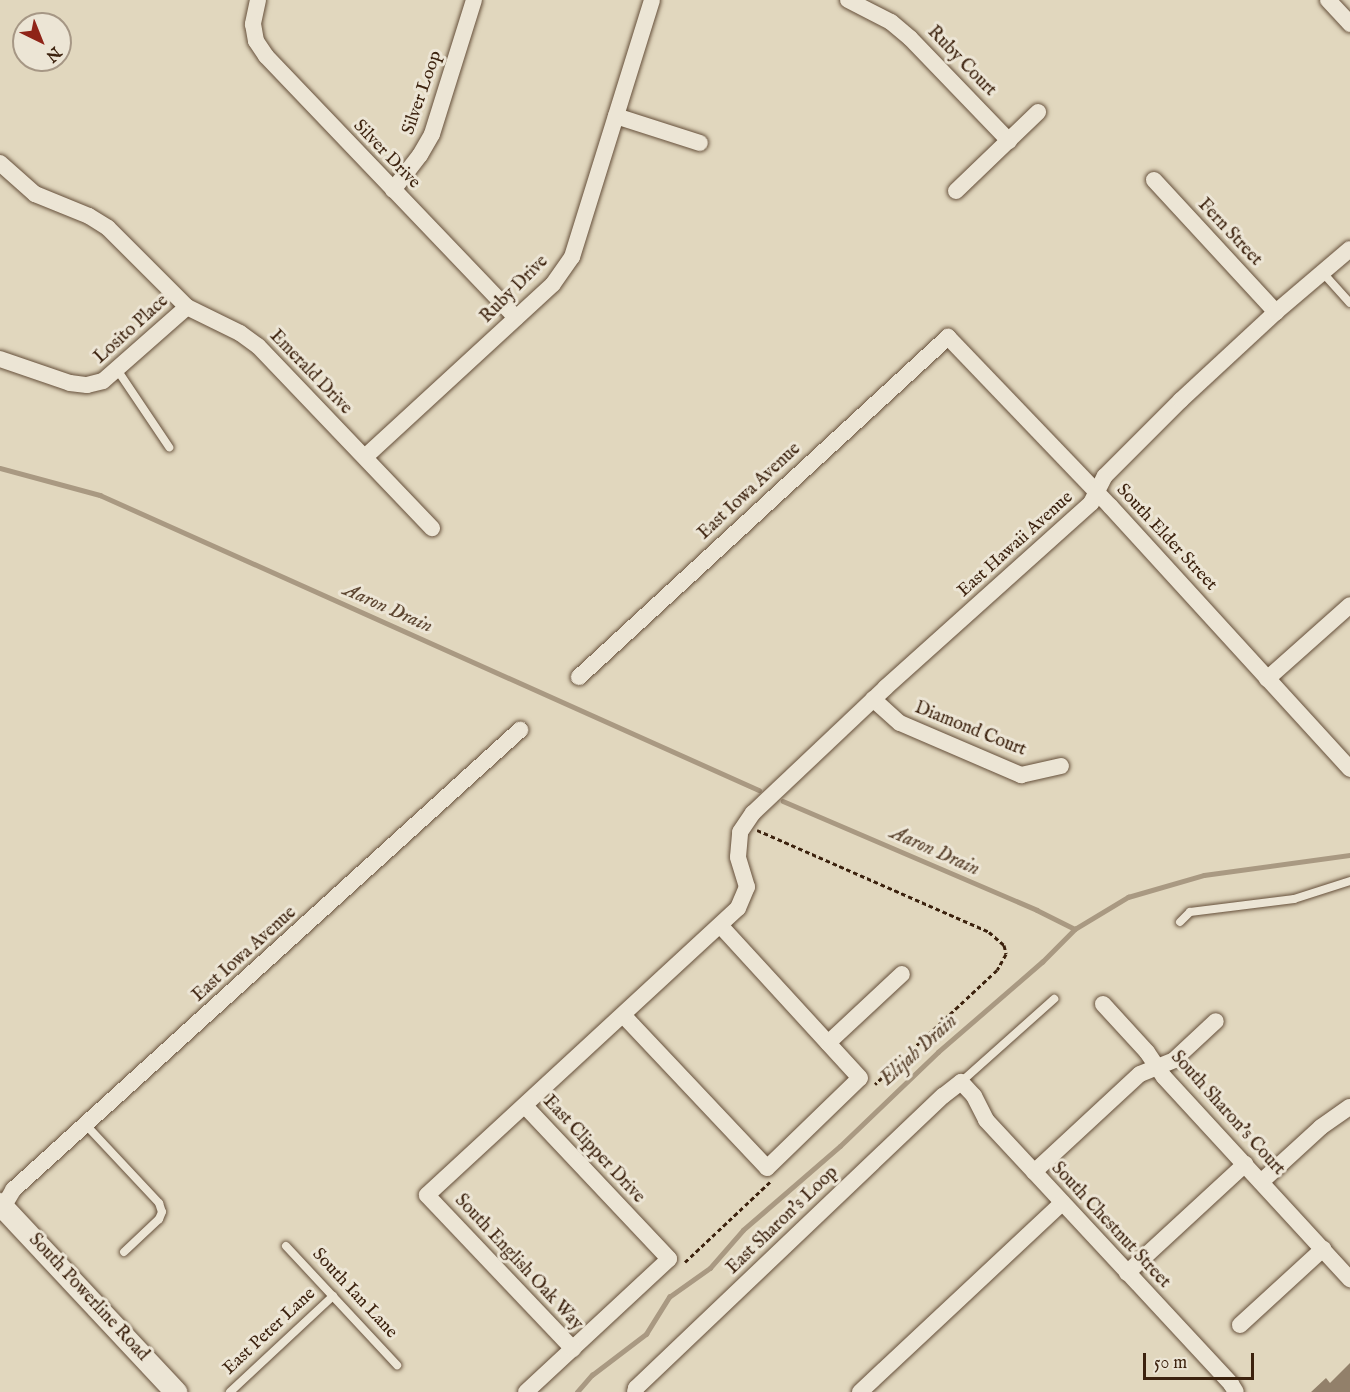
<!DOCTYPE html>
<html>
<head>
<meta charset="utf-8">
<style>
	body { margin:0 }
	#map { position:relative; width:1350px; height:1392px; overflow:hidden; background:#e1d7be; font-family:"IM FELL English",serif }
	div>[style] { position:absolute }
	.stream>* { height:4.5px; margin:-2.25px; padding:0 2.25px; transform-origin:2.25px; border-radius:2.25px; background:#a99982 }
	.building>* { inset:0; background:#92806a }
	.path>* { height:3px; margin-top:-1.5px; transform-origin:0; background:repeating-linear-gradient(90deg,#3c220e 0 4.5px,transparent 0 7.5px) }
	.roads { filter:drop-shadow(0 0 2px #654f3a) drop-shadow(0 0 2px #654f3a) }
	.lane>* { height:8px; margin:-4px; padding:0 4px; transform-origin:4px; border-radius:4px; background:#ece5d5 }
	.street>* { height:16px; margin:-8px; padding:0 8px; transform-origin:8px; border-radius:8px; background:#ece5d5 }
	.secondary>* { height:22px; margin:-11px; padding:0 11px; transform-origin:11px; border-radius:11px; background:#ece5d5 }
	span { translate:-50% -50%; white-space:nowrap; text-align:center; line-height:1.15; -webkit-text-stroke:6px #ece5d5; paint-order:stroke }
	.street-label { font-size:18px; color:#3c220e }
	.water-label { font-size:20px; color:#5d4631; font-style:italic }
	.north { position:absolute; left:12px; top:12px; width:60px; height:60px; box-sizing:border-box; background:#ece5d5; border:2px solid #a69785; border-radius:50%; rotate:137deg; font-size:16px; font-weight:700; line-height:24px; text-align:center; color:#3c220e }
	.north::after { content:''; display:block; margin:auto; width:21px; height:27px; background:#8f2418; clip-path:polygon(50% 0,100% 100%,50% 72%,0 100%) }
	.scale { position:absolute; left:1143px; top:1353px; width:111px; height:27px; box-sizing:border-box; border:3px solid #3c220e; border-top:0; padding-left:8px; font-size:18px; line-height:21px; white-space:nowrap; color:#3c220e; -webkit-text-stroke:4px #ece5d5; paint-order:stroke }
</style>
</head>
<body>
<div id="map">
	<div class="stream">
		<i style="left:0;top:468px;width:104px;rotate:15.1deg"></i>
		<i style="left:100px;top:495px;width:722px;rotate:24.12deg"></i>
		<i style="left:783px;top:801px;width:276px;rotate:23.2deg"></i>
		<i style="left:1037px;top:910px;width:42px;rotate:26.6deg"></i>
		<i style="left:577px;top:1392px;width:23px;rotate:-49deg"></i>
		<i style="left:592px;top:1375px;width:68px;rotate:-37.2deg"></i>
		<i style="left:646px;top:1334px;width:44px;rotate:-58.1deg"></i>
		<i style="left:669px;top:1297px;width:50px;rotate:-35.3deg"></i>
		<i style="left:710px;top:1268px;width:50px;rotate:-49deg"></i>
		<i style="left:743px;top:1230px;width:128px;rotate:-40.9deg"></i>
		<i style="left:840px;top:1146px;width:136px;rotate:-43.8deg"></i>
		<i style="left:938px;top:1052px;width:138px;rotate:-40.9deg"></i>
		<i style="left:1042px;top:962px;width:47px;rotate:-45deg"></i>
		<i style="left:1075px;top:929px;width:62px;rotate:-31.1deg"></i>
		<i style="left:1128px;top:897px;width:79px;rotate:-16.1deg"></i>
		<i style="left:1204px;top:875px;width:147px;rotate:-7.8deg"></i>
	</div>
	<div class="building">
		<i style="clip-path:polygon(1350px 1363px,1350px 1392px,1311px 1392px,1326px 1378px,1330px 1383px)"></i>
	</div>
	<div class="path">
		<i style="left:757px;top:830px;width:253px;rotate:23.7deg"></i>
		<i style="left:989px;top:932px;width:20px;rotate:41deg"></i>
		<i style="left:1004px;top:945px;width:9px;rotate:77deg"></i>
		<i style="left:1006px;top:954px;width:18px;rotate:119deg"></i>
		<i style="left:997px;top:970px;width:167px;rotate:136.9deg"></i>
		<i style="left:685px;top:1262px;width:117px;rotate:-43.3deg"></i>
	</div>
	<div class="roads">
		<div class="lane">
			<i style="left:1323px;top:273px;width:40px;rotate:48deg"></i>
			<i style="left:118px;top:371px;width:92px;rotate:56.1deg"></i>
			<i style="left:1180px;top:922px;width:14px;rotate:-45deg"></i>
			<i style="left:1190px;top:912px;width:105px;rotate:-7.1deg"></i>
			<i style="left:1294px;top:899px;width:59px;rotate:-17.8deg"></i>
			<i style="left:961px;top:1082px;width:125px;rotate:-41.7deg"></i>
			<i style="left:86px;top:1125px;width:107px;rotate:46.9deg"></i>
			<i style="left:159px;top:1203px;width:9px;rotate:72deg"></i>
			<i style="left:162px;top:1212px;width:8px;rotate:113deg"></i>
			<i style="left:159px;top:1219px;width:48px;rotate:136.7deg"></i>
			<i style="left:286px;top:1246px;width:163px;rotate:47deg"></i>
			<i style="left:230px;top:1392px;width:141px;rotate:-43deg"></i>
		</div>
		<div class="street">
			<i style="left:258px;top:0;width:25px;rotate:102deg"></i>
			<i style="left:253px;top:24px;width:17px;rotate:80deg"></i>
			<i style="left:256px;top:41px;width:18px;rotate:56deg"></i>
			<i style="left:266px;top:56px;width:362px;rotate:46.3deg"></i>
			<i style="left:848px;top:0;width:48px;rotate:27.1deg"></i>
			<i style="left:891px;top:22px;width:25px;rotate:40deg"></i>
			<i style="left:910px;top:38px;width:143px;rotate:46.1deg"></i>
			<i style="left:1328px;top:0;width:33px;rotate:47deg"></i>
			<i style="left:616px;top:116px;width:88px;rotate:17.8deg"></i>
			<i style="left:0;top:163px;width:47px;rotate:41.5deg"></i>
			<i style="left:35px;top:194px;width:58px;rotate:22.2deg"></i>
			<i style="left:89px;top:216px;width:22px;rotate:32deg"></i>
			<i style="left:108px;top:228px;width:112px;rotate:45deg"></i>
			<i style="left:187px;top:307px;width:59px;rotate:26.1deg"></i>
			<i style="left:240px;top:333px;width:22px;rotate:36deg"></i>
			<i style="left:258px;top:346px;width:252px;rotate:46.3deg"></i>
			<i style="left:1154px;top:180px;width:180px;rotate:47.3deg"></i>
			<i style="left:393px;top:190px;width:44px;rotate:-52.4deg"></i>
			<i style="left:420px;top:155px;width:24px;rotate:-60deg"></i>
			<i style="left:432px;top:134px;width:140px;rotate:-72.6deg"></i>
			<i style="left:956px;top:191px;width:114px;rotate:-43.9deg"></i>
			<i style="left:0;top:359px;width:74px;rotate:18.9deg"></i>
			<i style="left:70px;top:383px;width:17px;rotate:7deg"></i>
			<i style="left:87px;top:385px;width:16px;rotate:-14deg"></i>
			<i style="left:103px;top:381px;width:112px;rotate:-41.4deg"></i>
			<i style="left:365px;top:457px;width:255px;rotate:-42.6deg"></i>
			<i style="left:553px;top:284px;width:33px;rotate:-55deg"></i>
			<i style="left:572px;top:257px;width:269px;rotate:-72.7deg"></i>
			<i style="left:579px;top:677px;width:502px;rotate:-42.66deg"></i>
			<i style="left:948px;top:337px;width:234px;rotate:46.2deg"></i>
			<i style="left:1110px;top:506px;width:356px;rotate:47.6deg"></i>
			<i style="left:1267px;top:679px;width:111px;rotate:-41.7deg"></i>
			<i style="left:873px;top:699px;width:36px;rotate:42deg"></i>
			<i style="left:900px;top:723px;width:132px;rotate:23.3deg"></i>
			<i style="left:1021px;top:775px;width:41px;rotate:-12.7deg"></i>
			<i style="left:1103px;top:1004px;width:65px;rotate:47.5deg"></i>
			<i style="left:1147px;top:1052px;width:30px;rotate:56deg"></i>
			<i style="left:1164px;top:1077px;width:275px;rotate:47.4deg"></i>
			<i style="left:623px;top:1015px;width:210px;rotate:46.7deg"></i>
			<i style="left:767px;top:1168px;width:129px;rotate:-44.1deg"></i>
			<i style="left:860px;top:1078px;width:207px;rotate:-132.5deg"></i>
			<i style="left:828px;top:1043px;width:101px;rotate:-43deg"></i>
			<i style="left:525px;top:1106px;width:210px;rotate:46.7deg"></i>
			<i style="left:669px;top:1259px;width:195px;rotate:137.1deg"></i>
			<i style="left:1034px;top:1172px;width:144px;rotate:-42.8deg"></i>
			<i style="left:1140px;top:1074px;width:37px;rotate:-22deg"></i>
			<i style="left:1174px;top:1060px;width:57px;rotate:-42.9deg"></i>
			<i style="left:1261px;top:1182px;width:81px;rotate:-42.5deg"></i>
			<i style="left:1321px;top:1127px;width:35px;rotate:-35deg"></i>
			<i style="left:0;top:1212px;width:26px;rotate:-59deg"></i>
			<i style="left:13px;top:1190px;width:685px;rotate:-42.22deg"></i>
			<i style="left:1127px;top:1273px;width:161px;rotate:-42.7deg"></i>
			<i style="left:1240px;top:1325px;width:113px;rotate:-42.5deg"></i>
			<i style="left:573px;top:1349px;width:212px;rotate:-133.5deg"></i>
			<i style="left:427px;top:1195px;width:423px;rotate:-42.7deg"></i>
			<i style="left:738px;top:908px;width:23px;rotate:-67deg"></i>
			<i style="left:747px;top:887px;width:31px;rotate:-107deg"></i>
			<i style="left:738px;top:857px;width:25px;rotate:-85deg"></i>
			<i style="left:740px;top:832px;width:23px;rotate:-56deg"></i>
			<i style="left:753px;top:813px;width:182px;rotate:-43.4deg"></i>
			<i style="left:885px;top:688px;width:277px;rotate:-41.9deg"></i>
			<i style="left:1091px;top:503px;width:30px;rotate:-63deg"></i>
			<i style="left:1105px;top:476px;width:107px;rotate:-45deg"></i>
			<i style="left:1181px;top:400px;width:129px;rotate:-42.8deg"></i>
			<i style="left:1276px;top:312px;width:97px;rotate:-40.4deg"></i>
			<i style="left:635px;top:1392px;width:4px;rotate:-76deg"></i>
			<i style="left:636px;top:1388px;width:424px;rotate:-43.6deg"></i>
			<i style="left:943px;top:1096px;width:23px;rotate:-38deg"></i>
			<i style="left:961px;top:1082px;width:19px;rotate:47deg"></i>
			<i style="left:974px;top:1096px;width:27px;rotate:63deg"></i>
			<i style="left:986px;top:1120px;width:360px;rotate:47.1deg"></i>
			<i style="left:1231px;top:1384px;width:9px;rotate:58deg"></i>
			<i style="left:860px;top:1392px;width:277px;rotate:-43.1deg"></i>
		</div>
		<div class="secondary">
			<i style="left:0;top:1204px;width:258px;rotate:46.9deg"></i>
		</div>
	</div>
	<div class="street-label">
		<span style="left:961px;top:62px;rotate:46deg">Ruby Court</span>
		<span style="left:423px;top:93px;rotate:-71deg">Silver Loop</span>
		<span style="left:386px;top:155px;rotate:46deg">Silver Drive</span>
		<span style="left:1229px;top:233px;rotate:47deg">Fern Street</span>
		<span style="left:515px;top:290px;rotate:-45deg">Ruby Drive</span>
		<span style="left:132px;top:330px;rotate:-42deg">Losito Place</span>
		<span style="left:310px;top:373px;rotate:46deg">Emerald Drive</span>
		<span style="left:750px;top:492px;rotate:-43deg">East Iowa Avenue</span>
		<span style="left:1166px;top:538px;rotate:47deg">South Elder Street</span>
		<span style="left:1016px;top:545px;rotate:-42deg">East Hawaii Avenue</span>
		<span style="left:970px;top:730px;rotate:22deg">Diamond Court</span>
		<span style="left:245px;top:955px;rotate:-42deg">East Iowa Avenue</span>
		<span style="left:1227px;top:1114px;rotate:48deg">South Sharon's Court</span>
		<span style="left:593px;top:1150px;rotate:47deg">East Clipper Drive</span>
		<span style="left:783px;top:1221px;rotate:-44deg">East Sharon's Loop</span>
		<span style="left:1110px;top:1226px;rotate:47deg">South Chestnut Street</span>
		<span style="left:518px;top:1263px;rotate:47deg">South English Oak Way</span>
		<span style="left:354px;top:1294px;rotate:47deg">South Ian Lane</span>
		<span style="left:88px;top:1298px;rotate:47deg">South Powerline Road</span>
		<span style="left:270px;top:1332px;rotate:-43deg">East Peter Lane</span>
	</div>
	<div class="water-label">
		<span style="left:388px;top:608px;rotate:24deg">Aaron Drain</span>
		<span style="left:935px;top:851px;rotate:24deg">Aaron Drain</span>
		<span style="left:919px;top:1050px;rotate:-42deg">Elijah Drain</span>
	</div>
	<div class="north">N</div>
	<div class="scale">50 m</div>
</div>
</body>
</html>
